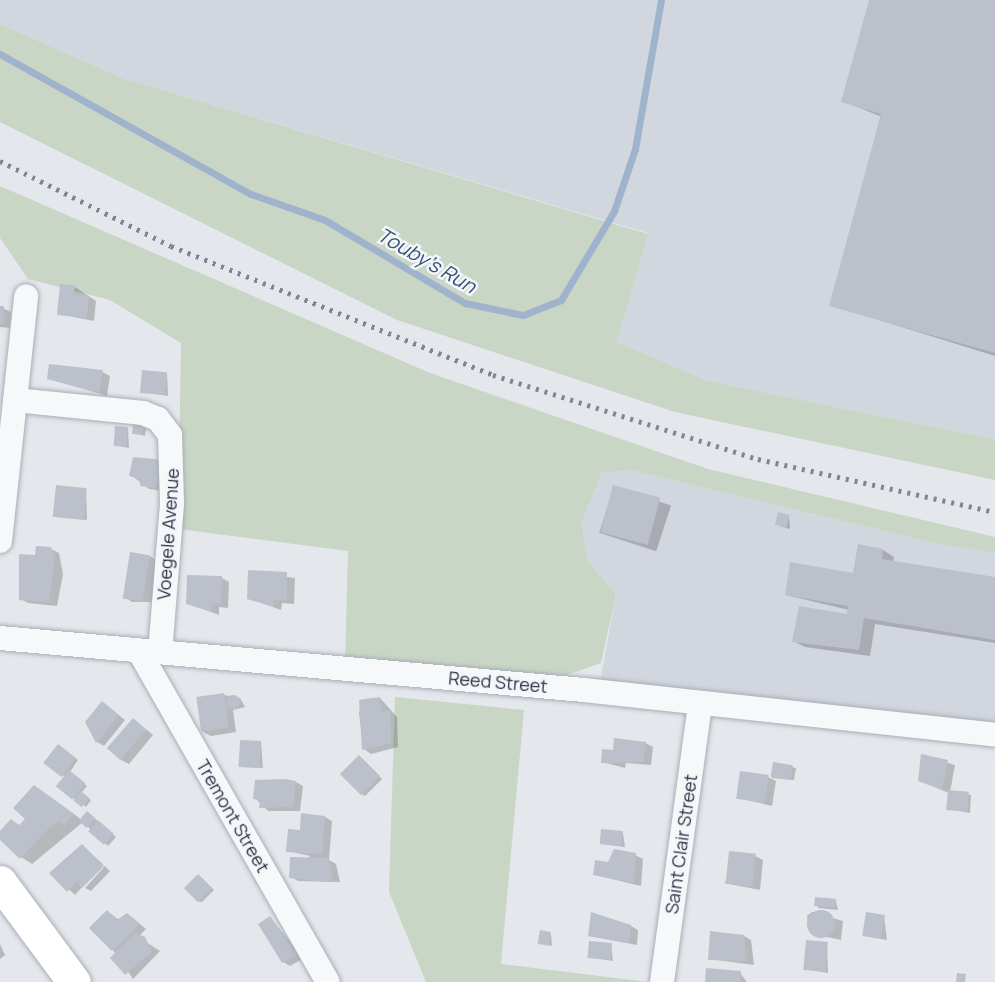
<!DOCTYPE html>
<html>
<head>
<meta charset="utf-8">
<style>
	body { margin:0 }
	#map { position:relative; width:995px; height:982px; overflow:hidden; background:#e4e7ec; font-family:Manrope,sans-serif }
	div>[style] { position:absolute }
	.built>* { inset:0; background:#d2d6de }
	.green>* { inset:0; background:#c9d6c5 }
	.shadow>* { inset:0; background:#0003; transform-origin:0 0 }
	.stream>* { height:7px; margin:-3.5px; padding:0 3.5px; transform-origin:3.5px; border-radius:3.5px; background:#9fb4cc }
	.building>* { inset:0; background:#bbc0ca; transform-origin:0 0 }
	.round { border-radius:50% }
	.roads { filter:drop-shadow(0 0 2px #a9aeb7) drop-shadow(0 0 2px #a9aeb7) }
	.street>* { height:24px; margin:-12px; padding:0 12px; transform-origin:12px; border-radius:12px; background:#f7f8fa }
	.primary>* { height:33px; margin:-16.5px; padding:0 16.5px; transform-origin:16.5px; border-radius:16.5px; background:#fff }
	.rail>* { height:4.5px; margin-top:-2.25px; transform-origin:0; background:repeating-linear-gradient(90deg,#7d8696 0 3px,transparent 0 9px) }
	span { translate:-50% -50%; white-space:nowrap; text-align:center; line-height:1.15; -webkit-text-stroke:5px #f4f6f9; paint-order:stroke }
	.street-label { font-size:18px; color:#2b3445 }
	.water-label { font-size:20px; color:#34527a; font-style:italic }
</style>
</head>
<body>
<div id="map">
	<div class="built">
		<i style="clip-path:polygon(0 0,995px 0,995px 439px,708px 381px,617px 342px,648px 233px,122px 78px,0 24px)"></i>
		<i style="clip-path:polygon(630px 470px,934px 543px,995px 553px,995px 741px,597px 699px,616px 594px,587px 560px,582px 522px,600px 473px)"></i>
	</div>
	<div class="green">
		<i style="clip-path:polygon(0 24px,122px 78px,648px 234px,617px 342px,708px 381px,995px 439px,995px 480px,675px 412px,397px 320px,0 122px)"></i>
		<i style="clip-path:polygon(0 186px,430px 373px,708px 469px,995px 537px,995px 553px,934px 543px,630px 470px,601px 473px,582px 522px,587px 560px,616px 594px,601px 663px,564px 676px,345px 664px,348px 551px,178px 529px,181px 343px,110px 300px,28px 279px,0 238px)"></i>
		<i style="clip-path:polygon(395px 697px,524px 710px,501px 964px,648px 982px,426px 982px,389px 892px)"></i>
	</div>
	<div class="shadow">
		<i style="clip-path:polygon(871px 0,995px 0,995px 356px,831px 305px,882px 117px,843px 101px)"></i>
		<i style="clip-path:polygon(75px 287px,96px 301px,94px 321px,59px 314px)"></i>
		<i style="clip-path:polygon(0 307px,11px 312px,10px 328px,0 327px)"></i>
		<i style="clip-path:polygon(102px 372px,110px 376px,107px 396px,48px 378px)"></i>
		<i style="clip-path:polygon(167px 373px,168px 396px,142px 392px)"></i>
		<i style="clip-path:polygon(134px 426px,146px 428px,145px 436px,134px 433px)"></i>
		<i style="clip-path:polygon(128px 428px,129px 448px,115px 445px)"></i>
		<i style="clip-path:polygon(164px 462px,164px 491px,149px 489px,131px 475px)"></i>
		<i style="left:614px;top:487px;width:60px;height:48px;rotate:18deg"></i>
		<i style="clip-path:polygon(86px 489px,87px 520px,55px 516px)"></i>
		<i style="clip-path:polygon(789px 516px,790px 529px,779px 526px)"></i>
		<i style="clip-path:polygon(859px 546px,883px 550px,894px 557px,893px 562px,995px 579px,995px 643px,875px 624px,870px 656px,805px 647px,793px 641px,848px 615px,849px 610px,786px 595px,854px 575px)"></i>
		<i style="clip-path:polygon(51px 549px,59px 553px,63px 574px,57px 606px,28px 603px,21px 599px,37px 557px)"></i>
		<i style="clip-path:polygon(150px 556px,157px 561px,153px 602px,132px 602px,125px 597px)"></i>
		<i style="clip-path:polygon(249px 572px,295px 578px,294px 604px,282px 603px,281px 610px,249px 598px)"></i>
		<i style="clip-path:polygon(222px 578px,229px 582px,228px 608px,219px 607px,219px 615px,187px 603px)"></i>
		<i style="clip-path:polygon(224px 695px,240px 698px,245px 707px,233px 710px,236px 732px,211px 736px,203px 732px)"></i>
		<i style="clip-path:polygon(380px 698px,397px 717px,398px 747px,371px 754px,364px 749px,359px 713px,364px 699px)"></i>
		<i style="clip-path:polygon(103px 703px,125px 720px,104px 746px,97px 742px)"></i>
		<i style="clip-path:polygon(133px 719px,153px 735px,129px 764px,121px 760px)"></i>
		<i style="clip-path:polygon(261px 742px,263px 768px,241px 766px)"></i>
		<i style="clip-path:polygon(645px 743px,653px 747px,651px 765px,626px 763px,625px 768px,602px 762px)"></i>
		<i style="clip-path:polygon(62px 748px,78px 760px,70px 772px,87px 786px,81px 793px,91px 800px,86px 807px,58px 786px,65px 777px,46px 763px)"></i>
		<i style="clip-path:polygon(923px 756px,955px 765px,950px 792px,971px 795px,970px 813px,948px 809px,949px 793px,928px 784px)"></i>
		<i style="clip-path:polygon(359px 757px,382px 779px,365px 796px,362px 794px)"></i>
		<i style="clip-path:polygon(774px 763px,796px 768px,794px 780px,772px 778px)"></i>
		<i style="clip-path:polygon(768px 777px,776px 781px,772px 806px,738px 798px)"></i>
		<i style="clip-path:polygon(296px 782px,303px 786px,300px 811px,268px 811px,255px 798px)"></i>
		<i style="clip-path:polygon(46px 794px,82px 820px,91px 815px,116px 837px,108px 846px,83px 822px,32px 864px,21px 857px,0 833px,12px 821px,20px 826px)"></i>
		<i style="clip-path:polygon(325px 817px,332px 821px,329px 860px,336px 864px,340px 882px,298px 881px,291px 877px,310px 856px,288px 851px)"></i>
		<i style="clip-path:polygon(623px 833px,625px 847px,601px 844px)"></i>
		<i style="clip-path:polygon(82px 846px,103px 864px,75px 895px,51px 873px)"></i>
		<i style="clip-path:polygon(635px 855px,643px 859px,641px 886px,595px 875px)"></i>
		<i style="clip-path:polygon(755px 856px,763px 860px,760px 890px,724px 883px)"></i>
		<i style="clip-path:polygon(105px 866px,110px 871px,91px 891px,85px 888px)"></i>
		<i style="clip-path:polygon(202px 878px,214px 890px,202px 902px,198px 901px)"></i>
		<i style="clip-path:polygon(816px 898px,836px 901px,838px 910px,818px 908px)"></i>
		<i style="clip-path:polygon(108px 912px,119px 920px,127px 914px,134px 919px,146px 929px,138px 937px,160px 951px,133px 979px,113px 950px)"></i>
		<i style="clip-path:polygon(812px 912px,843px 921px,841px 940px,810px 933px,807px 916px)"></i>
		<i style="clip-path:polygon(884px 916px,887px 940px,864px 936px)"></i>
		<i style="clip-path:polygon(270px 918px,304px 958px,290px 966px,283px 962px)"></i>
		<i style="clip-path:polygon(631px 926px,638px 930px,637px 945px,589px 936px)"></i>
		<i style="clip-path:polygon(551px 934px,552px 946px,540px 943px)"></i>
		<i style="clip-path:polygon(744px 936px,751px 940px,754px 965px,709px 959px)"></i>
		<i style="clip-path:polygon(827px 943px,828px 973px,804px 969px)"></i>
		<i style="clip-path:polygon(0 944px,5px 955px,0 959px)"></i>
		<i style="clip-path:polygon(611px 945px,613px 961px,589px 957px)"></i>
		<i style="clip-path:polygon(740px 973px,747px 982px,706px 982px)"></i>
	</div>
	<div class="stream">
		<i style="left:0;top:54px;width:287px;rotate:29.2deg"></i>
		<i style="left:251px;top:194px;width:78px;rotate:19.4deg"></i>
		<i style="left:325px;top:220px;width:163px;rotate:30.7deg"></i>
		<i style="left:465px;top:303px;width:59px;rotate:11.7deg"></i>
		<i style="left:523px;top:315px;width:41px;rotate:-21.5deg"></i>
		<i style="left:561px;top:300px;width:104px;rotate:-59.2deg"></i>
		<i style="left:614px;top:211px;width:65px;rotate:-71.3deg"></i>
		<i style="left:635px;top:149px;width:151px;rotate:-80.1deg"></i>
	</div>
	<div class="building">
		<i style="clip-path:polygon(869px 0,995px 0,995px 353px,829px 306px,881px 114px,841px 102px)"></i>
		<i style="clip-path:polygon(60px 284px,75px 285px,74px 294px,89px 296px,87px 318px,57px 315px)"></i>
		<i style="clip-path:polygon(0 306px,4px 306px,3px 324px,0 324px)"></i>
		<i style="clip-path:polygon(49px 364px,103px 370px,99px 393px,47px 379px)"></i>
		<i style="left:142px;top:370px;width:25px;height:23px;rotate:5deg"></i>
		<i style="left:133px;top:424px;width:10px;height:10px;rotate:6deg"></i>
		<i style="left:115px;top:426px;width:13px;height:20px;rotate:4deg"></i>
		<i style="clip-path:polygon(133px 457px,165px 460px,163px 481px,157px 481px,156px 488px,140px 486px,140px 479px,129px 476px)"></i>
		<i style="left:56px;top:485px;width:31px;height:32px;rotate:6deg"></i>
		<i style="left:613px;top:485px;width:49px;height:49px;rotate:15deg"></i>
		<i style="left:778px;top:512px;width:12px;height:13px;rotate:14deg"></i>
		<i style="clip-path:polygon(858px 544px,883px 549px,882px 559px,995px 577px,995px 640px,864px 618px,859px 650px,792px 642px,799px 606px,847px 614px,848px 606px,785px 595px,790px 562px,853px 573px)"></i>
		<i style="clip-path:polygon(36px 546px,51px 547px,55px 557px,49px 602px,19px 600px,19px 554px,35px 555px)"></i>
		<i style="left:130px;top:552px;width:20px;height:47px;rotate:9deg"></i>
		<i style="clip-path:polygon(248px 570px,287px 572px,287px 600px,274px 600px,274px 607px,247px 599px)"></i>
		<i style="clip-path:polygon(187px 575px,222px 576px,221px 604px,212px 604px,212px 612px,186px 604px)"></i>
		<i style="left:224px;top:693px;width:35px;height:28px;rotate:82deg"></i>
		<i class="round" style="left:226px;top:695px;width:14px;height:14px"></i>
		<i style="clip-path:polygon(380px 697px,381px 711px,390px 711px,391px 743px,362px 750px,359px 700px)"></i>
		<i style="clip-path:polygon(102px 701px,119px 715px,96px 743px,85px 722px)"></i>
		<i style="left:133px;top:718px;width:18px;height:40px;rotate:41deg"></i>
		<i style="clip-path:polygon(614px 738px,646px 742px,643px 762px,601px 763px,602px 749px,613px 750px)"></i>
		<i style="left:240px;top:740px;width:21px;height:27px;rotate:3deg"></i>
		<i style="left:58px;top:744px;width:23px;height:24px;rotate:38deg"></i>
		<i style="clip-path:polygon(921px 754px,948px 760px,942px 790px,918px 781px)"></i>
		<i style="left:359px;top:755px;width:30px;height:27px;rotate:45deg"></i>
		<i style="left:773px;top:762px;width:20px;height:15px;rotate:9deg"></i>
		<i style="left:69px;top:770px;width:21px;height:21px;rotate:39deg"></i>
		<i style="left:740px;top:771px;width:29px;height:28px;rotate:8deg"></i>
		<i style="clip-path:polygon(285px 779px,296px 781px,293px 807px,259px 808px,260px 800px,253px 799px,255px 780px)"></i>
		<i style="clip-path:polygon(34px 785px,74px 814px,64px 825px,59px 821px,45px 832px,20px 859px,0 840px,0 831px,11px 819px,19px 825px,25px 819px,13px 808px)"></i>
		<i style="left:948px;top:790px;width:21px;height:20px;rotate:5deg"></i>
		<i style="left:81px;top:791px;width:11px;height:12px;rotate:41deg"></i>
		<i style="left:87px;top:811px;width:11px;height:13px;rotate:41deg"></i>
		<i style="clip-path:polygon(301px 813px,325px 816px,322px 854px,286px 852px,288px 829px,300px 830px)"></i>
		<i style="left:98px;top:820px;width:21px;height:15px;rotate:41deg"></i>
		<i style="left:601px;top:829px;width:22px;height:15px;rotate:5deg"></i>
		<i style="clip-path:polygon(82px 844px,104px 866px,82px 888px,77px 882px,67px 892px,49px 873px)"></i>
		<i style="clip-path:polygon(614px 849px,636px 853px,634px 883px,593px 875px,595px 860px,608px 862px)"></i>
		<i style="left:729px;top:851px;width:27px;height:33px;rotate:6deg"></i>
		<i style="clip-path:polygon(290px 857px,328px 858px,333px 877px,328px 882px,289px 878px)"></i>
		<i style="left:198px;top:874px;width:20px;height:20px;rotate:45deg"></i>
		<i style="left:815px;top:897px;width:21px;height:9px;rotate:5deg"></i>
		<i class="round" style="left:807px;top:910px;width:28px;height:28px"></i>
		<i style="clip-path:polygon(107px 910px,117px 920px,127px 913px,140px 924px,112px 951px,89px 928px)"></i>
		<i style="clip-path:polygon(591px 912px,631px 925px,629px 942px,588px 936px)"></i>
		<i style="left:866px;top:912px;width:19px;height:24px;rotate:9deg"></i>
		<i style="clip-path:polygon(270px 916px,297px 954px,282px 963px,258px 924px)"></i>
		<i style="left:540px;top:930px;width:11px;height:14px;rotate:10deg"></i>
		<i style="clip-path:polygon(710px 931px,744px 935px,747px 961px,708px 960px)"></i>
		<i style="clip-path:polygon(135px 933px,145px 937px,152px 952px,125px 975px,110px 958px)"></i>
		<i style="left:806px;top:940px;width:22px;height:30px;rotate:5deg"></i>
		<i style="left:589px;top:941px;width:23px;height:17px;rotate:5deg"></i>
		<i style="clip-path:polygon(706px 968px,741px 971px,740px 982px,705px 982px)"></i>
		<i style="left:957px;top:973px;width:9px;height:9px;rotate:6deg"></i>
	</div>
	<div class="roads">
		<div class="street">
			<i style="left:15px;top:400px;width:129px;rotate:5.8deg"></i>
			<i style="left:143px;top:413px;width:16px;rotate:22deg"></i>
			<i style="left:158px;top:419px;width:20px;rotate:53deg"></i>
			<i style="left:170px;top:435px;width:69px;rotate:88.3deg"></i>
			<i style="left:172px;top:504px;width:148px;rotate:94.6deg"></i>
			<i style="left:0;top:541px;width:246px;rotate:-83.9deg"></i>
			<i style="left:0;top:638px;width:586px;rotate:5.09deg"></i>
			<i style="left:584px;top:690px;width:413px;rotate:6.2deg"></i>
			<i style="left:139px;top:651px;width:381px;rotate:60.3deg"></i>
			<i style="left:662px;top:982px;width:279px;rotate:-82.2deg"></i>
		</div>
		<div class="primary">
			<i style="left:0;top:882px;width:124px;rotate:53.5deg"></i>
		</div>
	</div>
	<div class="rail">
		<i style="left:0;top:161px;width:191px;rotate:26.4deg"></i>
		<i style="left:171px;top:246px;width:347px;rotate:21.8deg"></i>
		<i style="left:493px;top:375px;width:278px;rotate:17.6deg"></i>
		<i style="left:758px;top:459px;width:243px;rotate:12.6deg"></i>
	</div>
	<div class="street-label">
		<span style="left:168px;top:534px;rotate:-86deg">Voegele Avenue</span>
		<span style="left:498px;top:682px;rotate:5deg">Reed Street</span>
		<span style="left:233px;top:816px;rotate:60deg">Tremont Street</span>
		<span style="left:681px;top:844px;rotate:-82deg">Saint Clair Street</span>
	</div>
	<div class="water-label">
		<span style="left:427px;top:260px;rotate:30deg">Touby's Run</span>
	</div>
</div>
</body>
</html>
